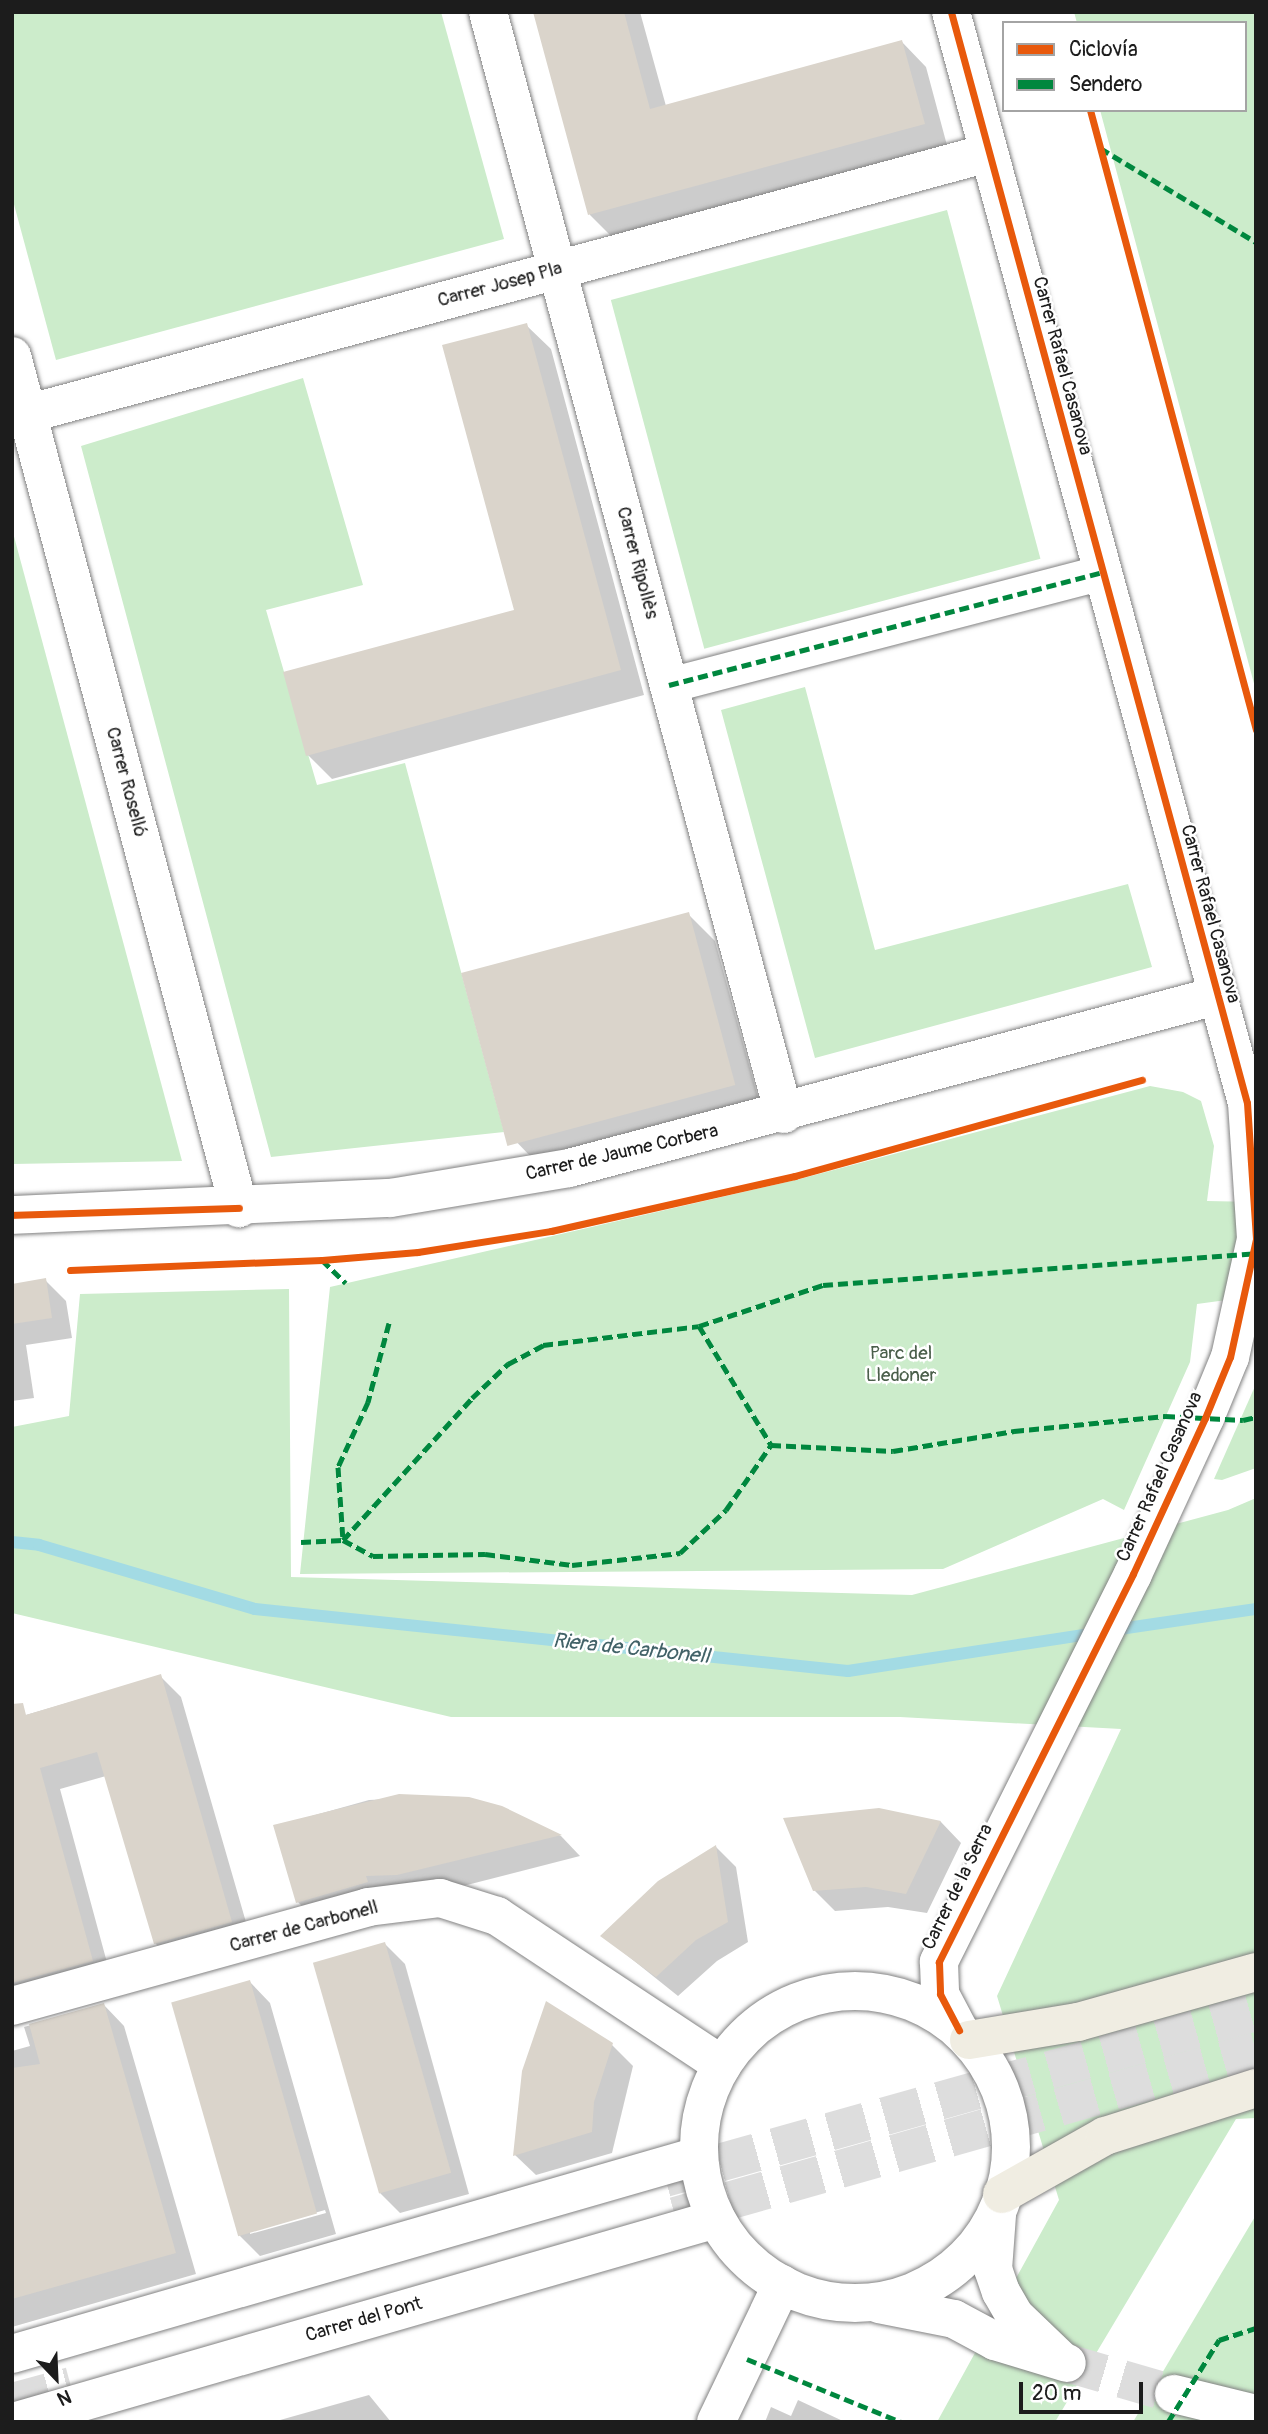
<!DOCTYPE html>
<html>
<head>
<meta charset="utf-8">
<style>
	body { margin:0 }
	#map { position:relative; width:1268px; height:2434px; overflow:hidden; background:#fff; font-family:Pangolin,sans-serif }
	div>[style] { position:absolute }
	.green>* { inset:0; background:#cceccb; transform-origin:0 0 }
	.shadow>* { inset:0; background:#0003 }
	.stream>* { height:12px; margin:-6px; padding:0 6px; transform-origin:6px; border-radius:6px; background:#a3dbe4 }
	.building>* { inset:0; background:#dad4cb; transform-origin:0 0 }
	.minor-tunnel>* { height:38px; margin-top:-19px; transform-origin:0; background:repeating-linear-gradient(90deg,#ddd 0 38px,transparent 0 57px) }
	.trunk-tunnel>* { height:38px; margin-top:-19px; transform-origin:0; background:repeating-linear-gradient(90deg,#ddd 0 38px,transparent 0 57px) }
	.roads { filter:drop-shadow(0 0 2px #828282) drop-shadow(0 0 2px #828282) }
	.pedestrian>* { height:35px; margin:-17.5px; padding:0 17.5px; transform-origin:17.5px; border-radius:17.5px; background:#fff }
	.minor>* { height:38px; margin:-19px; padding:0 19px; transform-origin:19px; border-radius:19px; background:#fff }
	.minor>.ring { margin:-19px; padding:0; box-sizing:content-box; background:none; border:38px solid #fff; border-radius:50% }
	.trunk>* { height:38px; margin:-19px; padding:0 19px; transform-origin:19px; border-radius:19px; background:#f0ede2 }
	.quiet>* { height:5px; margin-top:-2.5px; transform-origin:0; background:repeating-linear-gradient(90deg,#00873e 0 10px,transparent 0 15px) }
	.cycleway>* { height:7px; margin:-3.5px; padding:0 3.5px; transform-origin:3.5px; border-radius:3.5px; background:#e8590c }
	span { translate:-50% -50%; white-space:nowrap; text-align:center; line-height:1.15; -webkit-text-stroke:5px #fff; paint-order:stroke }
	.street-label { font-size:19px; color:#1c1c1c }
	.park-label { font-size:19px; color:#4b5f4b }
	.water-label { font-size:21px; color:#426268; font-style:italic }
	.frame { position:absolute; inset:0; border:14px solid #1c1c1c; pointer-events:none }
	.legend { position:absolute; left:1002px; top:21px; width:245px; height:91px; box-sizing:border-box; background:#fff; border:2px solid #a4a4a4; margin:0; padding:9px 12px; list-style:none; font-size:21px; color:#1c1c1c }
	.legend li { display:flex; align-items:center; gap:14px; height:35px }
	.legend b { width:35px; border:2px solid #a4a4a4 }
	.north { position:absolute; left:21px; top:2343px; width:70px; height:70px; -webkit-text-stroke:5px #fff; paint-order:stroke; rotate:157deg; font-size:19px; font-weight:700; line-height:28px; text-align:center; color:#1c1c1c }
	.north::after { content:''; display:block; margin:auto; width:24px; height:32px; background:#1c1c1c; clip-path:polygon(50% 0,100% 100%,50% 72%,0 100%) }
	.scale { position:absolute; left:1019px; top:2382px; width:124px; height:32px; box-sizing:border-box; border:4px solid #1c1c1c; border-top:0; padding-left:9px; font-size:21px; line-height:24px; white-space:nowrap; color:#1c1c1c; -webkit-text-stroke:5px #fff; paint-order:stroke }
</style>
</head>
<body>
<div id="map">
	<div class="green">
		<i style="clip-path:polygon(12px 12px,441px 12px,504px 239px,56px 360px,12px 197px)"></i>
		<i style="clip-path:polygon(1074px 12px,1256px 12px,1256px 691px,1100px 110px,1245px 110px,1245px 23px,1077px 23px)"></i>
		<i style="left:947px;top:210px;width:361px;height:348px;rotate:75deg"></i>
		<i style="clip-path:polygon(303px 378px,363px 585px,266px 610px,317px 785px,405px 763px,504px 1132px,271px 1157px,81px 446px)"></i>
		<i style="clip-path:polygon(12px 529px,182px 1161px,12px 1164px)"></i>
		<i style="clip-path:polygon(805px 687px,875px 950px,1128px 884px,1152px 967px,815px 1058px,721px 710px)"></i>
		<i style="clip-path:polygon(1150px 1086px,1183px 1092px,1201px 1101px,1214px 1146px,1207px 1201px,1256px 1202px,1256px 1296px,1197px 1304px,1190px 1362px,1124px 1510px,1103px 1499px,943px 1569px,300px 1574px,330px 1287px,796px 1180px)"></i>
		<i style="clip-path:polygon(289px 1289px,291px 1577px,912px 1595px,1228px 1510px,1256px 1498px,1256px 2118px,1236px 2119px,1055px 2422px,937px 2422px,1059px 2200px,997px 1996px,1121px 1729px,900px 1717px,451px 1717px,12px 1613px,12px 1427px,69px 1416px,80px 1294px)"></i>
		<i style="clip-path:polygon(1256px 1384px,1256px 1468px,1222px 1480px,1214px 1479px)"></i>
		<i style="clip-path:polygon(1256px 2215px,1256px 2422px,1133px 2422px)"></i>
	</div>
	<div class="shadow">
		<i style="clip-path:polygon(535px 12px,640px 12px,666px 106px,902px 42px,926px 67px,948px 149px,614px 239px,590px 215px)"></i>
		<i style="clip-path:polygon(526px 325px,551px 349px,644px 695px,332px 779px,308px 755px,516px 611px)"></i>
		<i style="clip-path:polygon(688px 914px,715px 941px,762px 1112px,532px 1158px,506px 1131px)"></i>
		<i style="clip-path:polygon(45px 1280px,66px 1301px,72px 1338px,26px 1345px,34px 1398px,12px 1401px,12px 1286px)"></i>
		<i style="clip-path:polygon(160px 1676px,181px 1697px,252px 1943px,176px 1964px,155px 1943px,106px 1776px,60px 1789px,112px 1981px,33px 2003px,12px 1983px,12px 1719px)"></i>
		<i style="clip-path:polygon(446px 1796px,501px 1807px,561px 1836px,580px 1856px,318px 1923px,298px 1902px,276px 1826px,369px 1800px)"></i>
		<i style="clip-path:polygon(879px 1810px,941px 1822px,961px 1843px,927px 1913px,888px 1907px,835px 1911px,814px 1890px)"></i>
		<i style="clip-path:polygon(716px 1847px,736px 1867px,748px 1942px,717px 1961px,678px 1996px,603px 1936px)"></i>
		<i style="clip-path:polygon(384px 1943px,405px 1964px,469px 2194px,400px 2213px,379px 2192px)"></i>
		<i style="clip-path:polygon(evenodd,250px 1982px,270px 2003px,336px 2234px,260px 2256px,239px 2235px,250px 1982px,325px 2210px,326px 2213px,250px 2234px,250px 2231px,325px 2210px)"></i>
		<i style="clip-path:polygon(104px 2005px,124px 2026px,196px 2274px,12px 2327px,12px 2051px,30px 2046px,24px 2027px)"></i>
		<i style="clip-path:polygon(612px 2045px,633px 2066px,612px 2153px,536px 2175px,515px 2155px)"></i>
		<i style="clip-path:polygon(369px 2395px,391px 2422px,273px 2422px)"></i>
		<i style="clip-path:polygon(798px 2400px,845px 2422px,765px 2422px,771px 2407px,791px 2416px)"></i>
	</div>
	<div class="stream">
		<i style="left:12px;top:1542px;width:27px;rotate:6deg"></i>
		<i style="left:39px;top:1545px;width:225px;rotate:16.5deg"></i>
		<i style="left:255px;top:1609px;width:596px;rotate:5.97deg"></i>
		<i style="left:848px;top:1671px;width:250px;rotate:-8.7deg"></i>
		<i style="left:1113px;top:1630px;width:145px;rotate:-8.4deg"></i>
	</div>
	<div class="building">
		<i style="clip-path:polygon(533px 12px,624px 12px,650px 109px,902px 40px,925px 124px,588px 215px)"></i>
		<i style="clip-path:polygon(527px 323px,621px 670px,306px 756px,283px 672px,514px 610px,442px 345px)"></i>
		<i style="left:689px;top:912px;width:179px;height:236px;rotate:75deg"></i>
		<i style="clip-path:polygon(46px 1278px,52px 1318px,12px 1324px,12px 1284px)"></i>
		<i style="clip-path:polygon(161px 1674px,232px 1922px,154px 1944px,97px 1752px,40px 1768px,93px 1961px,12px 1983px,12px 1704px,23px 1703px,26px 1715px)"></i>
		<i style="clip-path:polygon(399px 1794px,469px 1797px,502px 1806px,562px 1835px,397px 1875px,366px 1876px,368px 1882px,296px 1903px,273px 1825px)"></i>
		<i style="clip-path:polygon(879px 1808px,941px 1821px,906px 1894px,866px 1887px,813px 1891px,783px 1818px)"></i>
		<i style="clip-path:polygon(716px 1845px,728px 1922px,696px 1940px,656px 1977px,600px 1936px,658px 1881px)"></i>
		<i style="left:385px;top:1942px;width:240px;height:75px;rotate:74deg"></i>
		<i style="left:250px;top:1980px;width:243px;height:82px;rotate:74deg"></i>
		<i style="clip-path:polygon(546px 2001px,613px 2043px,594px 2102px,592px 2132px,513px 2156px,522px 2071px)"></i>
		<i style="clip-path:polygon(104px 2003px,176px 2253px,12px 2299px,12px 2068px,40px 2064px,29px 2024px)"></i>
	</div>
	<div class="minor-tunnel">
		<i style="left:1067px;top:2363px;width:111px;rotate:16.2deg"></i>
	</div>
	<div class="trunk-tunnel">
		<i style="left:665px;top:2178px;width:614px;rotate:-15.69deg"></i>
		<i style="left:675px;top:2216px;width:604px;rotate:-15.85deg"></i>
		<i style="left:12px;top:2402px;width:61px;rotate:-15.2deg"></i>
	</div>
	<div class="roads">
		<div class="pedestrian">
			<i style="left:669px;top:685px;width:448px;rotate:-14.6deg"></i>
		</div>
		<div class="minor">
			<i style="left:488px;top:12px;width:1141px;rotate:74.97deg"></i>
			<i style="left:951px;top:12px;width:1130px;rotate:74.82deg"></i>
			<i style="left:1247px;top:1103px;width:136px;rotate:86.2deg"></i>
			<i style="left:1256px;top:1239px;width:121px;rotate:102.4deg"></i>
			<i style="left:1230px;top:1357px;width:66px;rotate:112.3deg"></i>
			<i style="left:1205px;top:1418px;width:172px;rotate:114.8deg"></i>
			<i style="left:1133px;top:1574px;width:434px;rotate:116.6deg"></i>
			<i style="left:939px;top:1962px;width:32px;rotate:88deg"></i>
			<i style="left:940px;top:1994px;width:41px;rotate:62.2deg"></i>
			<i style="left:12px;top:356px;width:882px;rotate:75.08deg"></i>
			<i style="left:12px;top:418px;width:1011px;rotate:-15.19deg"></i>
			<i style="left:12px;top:1215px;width:378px;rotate:-2.6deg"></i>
			<i style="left:390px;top:1198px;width:181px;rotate:-9.5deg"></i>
			<i style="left:569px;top:1168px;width:669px;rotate:-14.89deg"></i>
			<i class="ring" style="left:699px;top:1991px;width:274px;height:274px"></i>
			<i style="left:12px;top:2006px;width:370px;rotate:-15.5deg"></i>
			<i style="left:368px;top:1907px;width:73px;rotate:-7.1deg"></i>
			<i style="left:440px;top:1898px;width:60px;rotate:17.5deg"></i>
			<i style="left:497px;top:1916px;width:270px;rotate:33.5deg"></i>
			<i style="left:997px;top:2215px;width:54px;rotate:94.2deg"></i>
			<i style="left:993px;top:2269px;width:24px;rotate:71deg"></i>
			<i style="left:1001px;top:2292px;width:28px;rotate:60deg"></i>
			<i style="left:1015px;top:2316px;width:61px;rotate:43.7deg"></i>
			<i style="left:879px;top:2304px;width:76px;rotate:11.3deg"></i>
			<i style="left:954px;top:2319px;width:47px;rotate:28.2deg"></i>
			<i style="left:995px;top:2341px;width:75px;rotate:17deg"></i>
			<i style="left:12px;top:2354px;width:714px;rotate:-16.1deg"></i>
			<i style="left:1174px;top:2394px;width:84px;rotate:13.7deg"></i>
			<i style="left:13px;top:2422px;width:732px;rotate:-16.11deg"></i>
			<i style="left:716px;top:2422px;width:153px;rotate:-64.4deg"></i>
		</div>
		<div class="trunk">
			<i style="left:969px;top:2040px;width:110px;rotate:-9.4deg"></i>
			<i style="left:1078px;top:2022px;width:185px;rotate:-15.7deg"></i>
			<i style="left:1002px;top:2194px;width:118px;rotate:-29.4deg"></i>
			<i style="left:1105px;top:2136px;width:158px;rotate:-17.6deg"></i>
		</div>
	</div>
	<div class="quiet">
		<i style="left:1100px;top:148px;width:182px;rotate:31.1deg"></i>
		<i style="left:669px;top:685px;width:448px;rotate:-14.6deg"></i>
		<i style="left:322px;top:1260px;width:33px;rotate:44deg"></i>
		<i style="left:389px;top:1323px;width:82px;rotate:104.9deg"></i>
		<i style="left:368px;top:1402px;width:72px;rotate:114.8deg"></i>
		<i style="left:338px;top:1467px;width:73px;rotate:86.1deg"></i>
		<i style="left:343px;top:1540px;width:34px;rotate:28deg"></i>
		<i style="left:373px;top:1556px;width:112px;rotate:-1deg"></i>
		<i style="left:485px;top:1554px;width:88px;rotate:7.2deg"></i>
		<i style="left:572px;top:1565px;width:109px;rotate:-6.3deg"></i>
		<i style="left:680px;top:1553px;width:63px;rotate:-43.1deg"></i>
		<i style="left:726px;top:1510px;width:79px;rotate:-55.3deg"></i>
		<i style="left:699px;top:1326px;width:139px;rotate:58.8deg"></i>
		<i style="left:771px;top:1445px;width:122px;rotate:2.8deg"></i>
		<i style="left:893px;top:1451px;width:123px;rotate:-9.4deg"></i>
		<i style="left:1014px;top:1431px;width:152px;rotate:-5.7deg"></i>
		<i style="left:1165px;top:1416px;width:78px;rotate:2.9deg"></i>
		<i style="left:1243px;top:1420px;width:13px;rotate:-13deg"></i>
		<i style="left:301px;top:1542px;width:42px;rotate:-2.7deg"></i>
		<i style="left:343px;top:1540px;width:192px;rotate:-47.7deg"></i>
		<i style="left:472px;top:1398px;width:50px;rotate:-43.4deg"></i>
		<i style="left:508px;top:1364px;width:40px;rotate:-28deg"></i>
		<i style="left:543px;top:1345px;width:157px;rotate:-6.9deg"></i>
		<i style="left:699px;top:1326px;width:131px;rotate:-18.3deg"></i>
		<i style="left:823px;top:1285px;width:434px;rotate:-4.2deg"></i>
		<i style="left:747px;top:2359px;width:166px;rotate:22.2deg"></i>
		<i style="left:1168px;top:2422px;width:97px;rotate:-58.1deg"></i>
		<i style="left:1219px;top:2340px;width:39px;rotate:-18deg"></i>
	</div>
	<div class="cycleway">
		<i style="left:951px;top:12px;width:1130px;rotate:74.82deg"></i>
		<i style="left:1247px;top:1103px;width:136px;rotate:86.2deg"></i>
		<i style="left:1256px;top:1239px;width:121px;rotate:102.4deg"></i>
		<i style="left:1230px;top:1357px;width:66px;rotate:112.3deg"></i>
		<i style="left:1205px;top:1418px;width:172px;rotate:114.8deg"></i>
		<i style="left:1133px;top:1574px;width:434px;rotate:116.6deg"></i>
		<i style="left:939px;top:1962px;width:32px;rotate:88deg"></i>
		<i style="left:940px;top:1994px;width:41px;rotate:62.2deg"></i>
		<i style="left:1090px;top:110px;width:642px;rotate:75.01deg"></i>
		<i style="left:12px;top:1215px;width:227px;rotate:-1.8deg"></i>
		<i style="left:70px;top:1270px;width:252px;rotate:-2.3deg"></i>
		<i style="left:322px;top:1260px;width:96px;rotate:-4.8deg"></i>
		<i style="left:418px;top:1252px;width:135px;rotate:-9deg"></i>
		<i style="left:551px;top:1231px;width:250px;rotate:-12.7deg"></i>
		<i style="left:795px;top:1176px;width:360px;rotate:-15.5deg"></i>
	</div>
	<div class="street-label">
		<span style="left:500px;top:285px;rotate:-15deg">Carrer Josep Pla</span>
		<span style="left:1062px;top:366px;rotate:75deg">Carrer Rafael Casanova</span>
		<span style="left:637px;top:563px;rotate:75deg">Carrer Ripollès</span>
		<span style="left:126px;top:782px;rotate:75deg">Carrer Roselló</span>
		<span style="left:1210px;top:914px;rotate:75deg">Carrer Rafael Casanova</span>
		<span style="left:622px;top:1153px;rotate:-13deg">Carrer de Jaume Corbera</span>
		<span style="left:1160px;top:1477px;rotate:-66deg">Carrer Rafael Casanova</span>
		<span style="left:958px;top:1887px;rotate:-64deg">Carrer de la Serra</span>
		<span style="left:304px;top:1927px;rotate:-15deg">Carrer de Carbonell</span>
		<span style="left:364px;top:2320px;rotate:-16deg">Carrer del Pont</span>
	</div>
	<div class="park-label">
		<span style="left:901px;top:1365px">Parc del<br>Lledoner</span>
	</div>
	<div class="water-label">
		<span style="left:631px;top:1649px;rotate:6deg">Riera de Carbonell</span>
	</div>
	<div class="frame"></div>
	<ul class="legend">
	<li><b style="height:9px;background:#e8590c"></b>Ciclovía</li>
	<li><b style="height:9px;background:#00873e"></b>Sendero</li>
	</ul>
	<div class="north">N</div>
	<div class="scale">20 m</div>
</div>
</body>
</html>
